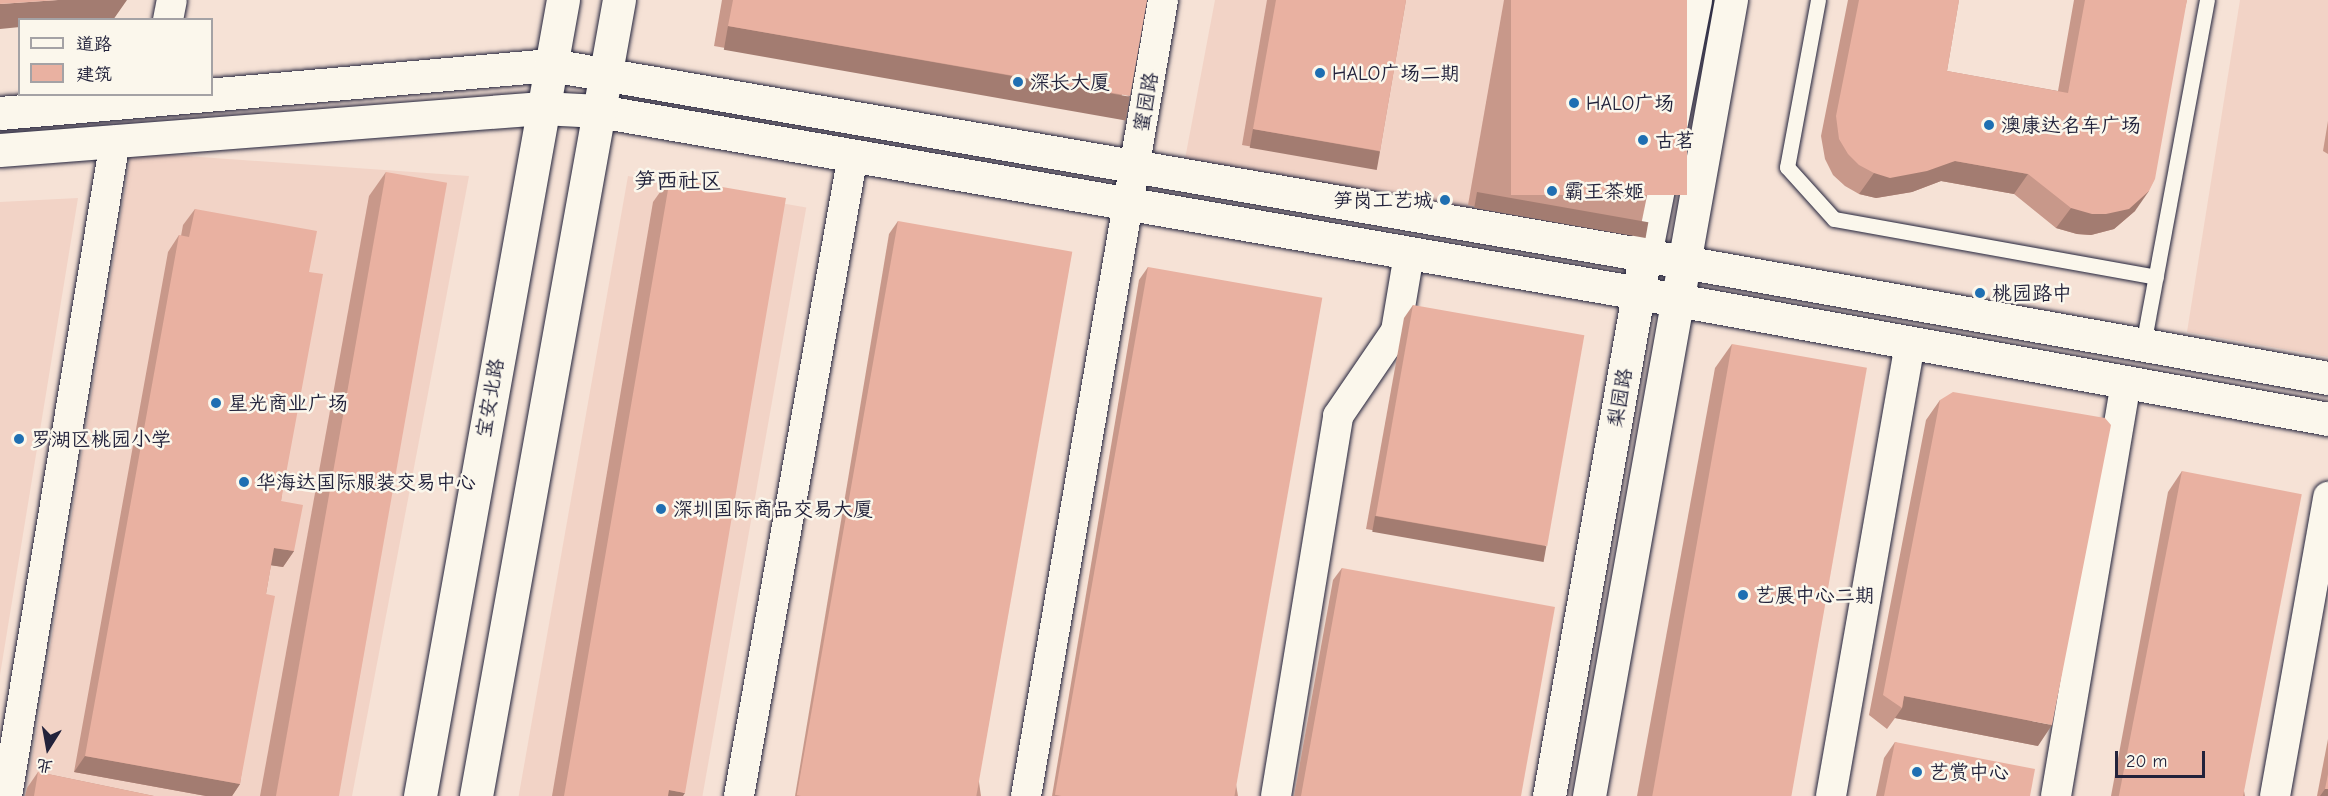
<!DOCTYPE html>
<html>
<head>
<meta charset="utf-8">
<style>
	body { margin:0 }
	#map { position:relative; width:2328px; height:796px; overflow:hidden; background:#f6e2d6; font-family:"Comic Neue","LXGW WenKai TC",sans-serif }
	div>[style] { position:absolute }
	.built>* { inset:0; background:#f2d3c6; transform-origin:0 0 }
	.roads { filter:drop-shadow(0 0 2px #22223b) drop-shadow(0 0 2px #22223b) }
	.lane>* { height:15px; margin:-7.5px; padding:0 7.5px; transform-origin:7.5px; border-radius:7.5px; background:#fbf7ec }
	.street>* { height:30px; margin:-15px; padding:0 15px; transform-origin:15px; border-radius:15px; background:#fbf7ec }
	.secondary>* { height:33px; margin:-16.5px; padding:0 16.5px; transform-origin:16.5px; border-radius:16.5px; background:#fbf7ec }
	.wall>* { inset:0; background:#c8988a }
	.shaded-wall>* { inset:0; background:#a37c71; transform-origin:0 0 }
	.building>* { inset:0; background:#e9b1a1; transform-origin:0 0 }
	.dots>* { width:16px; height:16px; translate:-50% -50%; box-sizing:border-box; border:3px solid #fbf7ec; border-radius:50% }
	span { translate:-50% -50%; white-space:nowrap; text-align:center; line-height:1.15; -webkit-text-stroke:5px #fbf7ec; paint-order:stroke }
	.poi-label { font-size:20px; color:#22223b }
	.left { translate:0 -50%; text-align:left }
	.right { translate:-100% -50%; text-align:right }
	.street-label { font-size:20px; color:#22223b }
	.quarter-label { font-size:22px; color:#22223b }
	.legend { position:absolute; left:18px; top:18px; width:195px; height:78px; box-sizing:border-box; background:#fbf7ec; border:2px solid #a4a2a5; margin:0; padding:8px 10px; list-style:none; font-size:18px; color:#22223b }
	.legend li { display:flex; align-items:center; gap:12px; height:30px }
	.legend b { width:30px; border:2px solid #a4a2a5 }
	.north { position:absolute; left:18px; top:718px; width:60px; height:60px; -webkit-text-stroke:4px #fbf7ec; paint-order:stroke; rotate:191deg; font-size:16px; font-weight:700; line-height:24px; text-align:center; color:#22223b }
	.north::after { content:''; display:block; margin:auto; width:21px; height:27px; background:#22223b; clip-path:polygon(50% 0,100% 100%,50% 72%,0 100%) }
	.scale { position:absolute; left:2115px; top:751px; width:90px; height:27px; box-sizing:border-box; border:3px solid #22223b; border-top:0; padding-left:8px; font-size:18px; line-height:21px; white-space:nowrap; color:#22223b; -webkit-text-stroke:4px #fbf7ec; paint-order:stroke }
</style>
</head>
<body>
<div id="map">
	<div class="built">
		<i style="clip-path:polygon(1215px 0,1687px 0,1641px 244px,1185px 159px)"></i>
		<i style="clip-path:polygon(2240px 0,2328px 0,2328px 357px,2187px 332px)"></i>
		<i style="clip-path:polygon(131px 152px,469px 176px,352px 796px,64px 796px,27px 788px)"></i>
		<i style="left:628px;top:176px;width:181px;height:630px;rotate:10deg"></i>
		<i style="clip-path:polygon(78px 198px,0 675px,0 202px)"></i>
	</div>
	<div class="roads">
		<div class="lane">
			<i style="left:1818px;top:0;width:170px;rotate:100.5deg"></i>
			<i style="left:1787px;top:167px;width:70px;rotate:47.9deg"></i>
			<i style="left:1834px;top:219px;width:327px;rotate:10.2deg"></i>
			<i style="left:2143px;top:345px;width:351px;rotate:-79.5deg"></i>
		</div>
		<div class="street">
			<i style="left:168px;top:20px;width:20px;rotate:-79deg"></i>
			<i style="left:7px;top:796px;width:664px;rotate:-80.64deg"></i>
			<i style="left:739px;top:796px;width:651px;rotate:-79.92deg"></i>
			<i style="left:1026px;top:796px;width:808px;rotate:-80.23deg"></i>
			<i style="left:1276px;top:796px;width:385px;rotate:-80.7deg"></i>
			<i style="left:1338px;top:416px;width:103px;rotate:-55.7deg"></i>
			<i style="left:1396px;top:331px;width:78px;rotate:-80.4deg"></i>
			<i style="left:1831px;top:796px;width:459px;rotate:-80.1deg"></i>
			<i style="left:2056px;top:796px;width:419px;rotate:-80.4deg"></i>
			<i style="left:2275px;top:796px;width:304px;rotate:-79.9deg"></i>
		</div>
		<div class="secondary">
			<i style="left:0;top:113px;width:553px;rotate:-4.98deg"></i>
			<i style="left:551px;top:65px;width:1110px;rotate:9.85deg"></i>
			<i style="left:1645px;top:255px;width:694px;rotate:10.21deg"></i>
			<i style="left:0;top:150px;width:544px;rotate:-4.43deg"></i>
			<i style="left:542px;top:108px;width:57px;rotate:3deg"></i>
			<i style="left:599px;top:111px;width:1056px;rotate:9.93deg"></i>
			<i style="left:1639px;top:293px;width:700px;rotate:10.36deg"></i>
			<i style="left:420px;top:796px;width:809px;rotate:-79.82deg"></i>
			<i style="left:476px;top:796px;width:809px;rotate:-79.82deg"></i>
			<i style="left:1549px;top:796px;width:549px;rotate:-79.94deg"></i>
			<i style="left:1645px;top:255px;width:260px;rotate:-78.9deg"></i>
			<i style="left:1589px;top:796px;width:809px;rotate:-79.89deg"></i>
		</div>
	</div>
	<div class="wall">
		<i style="clip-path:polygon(722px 0,1147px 0,1116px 117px,714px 46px)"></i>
		<i style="clip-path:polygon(1267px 0,1406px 0,1380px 151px,1368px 167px,1242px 145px)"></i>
		<i style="clip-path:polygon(1504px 0,1687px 0,1639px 235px,1468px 205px)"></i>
		<i style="clip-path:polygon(1848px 0,1959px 0,1947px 71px,2058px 91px,2074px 0,2187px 0,2135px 211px,2114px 229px,2091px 235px,2077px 234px,2056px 228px,2014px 194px,1941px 181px,1912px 192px,1876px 198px,1859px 194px,1845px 186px,1833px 175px,1825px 159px,1821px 136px)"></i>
		<i style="clip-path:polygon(2328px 121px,2328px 154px,2323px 151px)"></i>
		<i style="clip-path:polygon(386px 172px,336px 796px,260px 796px,369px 196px)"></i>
		<i style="clip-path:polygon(670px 178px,683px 796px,552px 796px,653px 202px)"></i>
		<i style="clip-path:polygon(195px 209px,309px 272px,281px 501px,294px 551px,283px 567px,271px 565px,266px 594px,240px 784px,232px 796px,206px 796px,74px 772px,168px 252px,179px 235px,181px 236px,183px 225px)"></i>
		<i style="clip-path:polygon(898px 221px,981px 796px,795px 796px,889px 234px)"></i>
		<i style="clip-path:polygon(1148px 267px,1238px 796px,1052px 796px,1139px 280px)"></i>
		<i style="clip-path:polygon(1413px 305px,1546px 547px,1537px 559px,1366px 529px,1404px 318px)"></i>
		<i style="clip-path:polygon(1732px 344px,1789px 796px,1637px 796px,1715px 368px)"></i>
		<i style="clip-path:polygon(1940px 400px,2038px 746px,1895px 718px,1887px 729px,1869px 715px,1926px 420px)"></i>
		<i style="clip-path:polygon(2182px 471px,2245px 796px,2111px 796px,2168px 492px)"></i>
		<i style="clip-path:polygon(1342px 568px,1521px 796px,1294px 796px,1333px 580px)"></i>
		<i style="clip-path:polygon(2328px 739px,2328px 796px,2317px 796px)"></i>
		<i style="clip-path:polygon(1895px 742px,2030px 796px,1876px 796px,1884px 758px)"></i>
		<i style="clip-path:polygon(38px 772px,154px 796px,25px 796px,27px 788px)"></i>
	</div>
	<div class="shaded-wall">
		<i style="clip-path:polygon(58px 0,127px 0,113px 20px,20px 20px,20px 27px,0 29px,0 4px)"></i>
		<i style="left:728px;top:26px;width:408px;height:24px;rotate:10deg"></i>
		<i style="left:1253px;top:129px;width:129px;height:19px;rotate:10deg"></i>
		<i style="clip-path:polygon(1955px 161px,2028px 174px,2014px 194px,1941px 181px,1912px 192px,1876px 198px,1859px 194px,1874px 173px)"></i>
		<i style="clip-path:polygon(2149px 191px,2135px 211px,2114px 229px,2091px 235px,2077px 234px,2056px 228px,2071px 208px)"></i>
		<i style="left:1477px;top:192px;width:174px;height:16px;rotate:10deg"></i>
		<i style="left:1375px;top:516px;width:174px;height:16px;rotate:10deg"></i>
		<i style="clip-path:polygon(274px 548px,294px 551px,283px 567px,262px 564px)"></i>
		<i style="clip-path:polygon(1904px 696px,2052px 725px,2038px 746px,1895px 718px,1902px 708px)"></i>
		<i style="clip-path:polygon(85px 756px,240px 784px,232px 796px,206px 796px,74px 772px)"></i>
		<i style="clip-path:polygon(2325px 789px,2328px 789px,2328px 796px,2320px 796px)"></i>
		<i style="clip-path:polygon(669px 790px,685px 793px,683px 796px,665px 796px)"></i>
	</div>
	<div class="building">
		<i style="clip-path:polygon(0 0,58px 0,0 4px)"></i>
		<i style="clip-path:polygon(733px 0,1147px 0,1130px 96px,728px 26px)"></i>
		<i style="clip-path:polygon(1276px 0,1406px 0,1380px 151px,1253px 129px)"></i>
		<i style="left:1511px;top:0;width:176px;height:195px"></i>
		<i style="clip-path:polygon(1859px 0,1959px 0,1947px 71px,2068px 93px,2085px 0,2187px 0,2155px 179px,2149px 191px,2129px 209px,2106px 214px,2092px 214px,2071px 208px,2028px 174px,1955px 161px,1927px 171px,1890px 178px,1874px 173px,1859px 165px,1848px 154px,1839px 139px,1836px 116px)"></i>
		<i style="left:386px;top:172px;width:62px;height:634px;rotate:10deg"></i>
		<i style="clip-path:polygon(670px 178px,786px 198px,685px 793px,669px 790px,668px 796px,564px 796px)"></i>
		<i style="clip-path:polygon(195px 209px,317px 231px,309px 272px,323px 274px,281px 501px,303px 505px,294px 551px,274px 548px,266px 594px,275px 596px,240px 784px,85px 756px,179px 235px,189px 237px)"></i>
		<i style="left:898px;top:221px;width:177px;height:583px;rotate:10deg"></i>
		<i style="left:1148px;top:267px;width:177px;height:536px;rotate:10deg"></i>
		<i style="left:1413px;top:305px;width:174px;height:214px;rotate:10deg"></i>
		<i style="left:1732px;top:344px;width:137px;height:460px;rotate:10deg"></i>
		<i style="clip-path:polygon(1953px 392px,2105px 418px,2111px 425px,2052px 725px,1904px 696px,1902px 708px,1883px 695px,1940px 400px)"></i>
		<i style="left:2182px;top:471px;width:122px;height:331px;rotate:11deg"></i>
		<i style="clip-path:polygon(1342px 568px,1555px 607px,1521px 796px,1301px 796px)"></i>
		<i style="clip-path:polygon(1895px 742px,2035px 769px,2030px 796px,1884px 796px)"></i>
		<i style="clip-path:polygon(38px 772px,154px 796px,34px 796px)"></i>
		<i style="clip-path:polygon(2328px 774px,2328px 789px,2325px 789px)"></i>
	</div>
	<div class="dots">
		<i style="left:1320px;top:73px;background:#1f6fb2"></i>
		<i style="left:1018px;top:82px;background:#1f6fb2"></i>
		<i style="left:1574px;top:103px;background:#1f6fb2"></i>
		<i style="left:1989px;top:125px;background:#1f6fb2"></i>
		<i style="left:1643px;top:140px;background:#1f6fb2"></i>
		<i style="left:1552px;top:191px;background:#1f6fb2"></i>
		<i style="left:1445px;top:200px;background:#1f6fb2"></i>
		<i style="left:1980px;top:293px;background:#1f6fb2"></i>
		<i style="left:216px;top:403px;background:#1f6fb2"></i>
		<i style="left:19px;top:439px;background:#1f6fb2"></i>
		<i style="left:244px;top:482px;background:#1f6fb2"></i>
		<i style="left:661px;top:509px;background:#1f6fb2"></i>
		<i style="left:1743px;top:595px;background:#1f6fb2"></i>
		<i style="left:1917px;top:772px;background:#1f6fb2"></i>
	</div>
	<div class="poi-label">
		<span class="left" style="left:1332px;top:73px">HALO广场二期</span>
		<span class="left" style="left:1030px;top:82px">深长大厦</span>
		<span class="left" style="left:1586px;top:103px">HALO广场</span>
		<span class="left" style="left:2001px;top:125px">澳康达名车广场</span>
		<span class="left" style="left:1655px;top:140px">古茗</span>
		<span class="left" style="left:1564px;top:191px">霸王茶姬</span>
		<span class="right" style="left:1433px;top:200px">笋岗工艺城</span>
		<span class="left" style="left:1992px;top:293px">桃园路中</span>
		<span class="left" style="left:228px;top:403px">星光商业广场</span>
		<span class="left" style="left:31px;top:439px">罗湖区桃园小学</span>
		<span class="left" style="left:256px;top:482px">华海达国际服装交易中心</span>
		<span class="left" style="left:673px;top:509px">深圳国际商品交易大厦</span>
		<span class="left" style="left:1755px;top:595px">艺展中心二期</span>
		<span class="left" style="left:1929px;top:772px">艺赏中心</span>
	</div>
	<div class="street-label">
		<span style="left:1146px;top:102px;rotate:-80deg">蜜园路</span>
		<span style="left:490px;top:398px;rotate:-80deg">宝安北路</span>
		<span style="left:1620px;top:398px;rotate:-80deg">梨园路</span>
	</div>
	<div class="quarter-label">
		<span style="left:678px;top:182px">笋西社区</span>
	</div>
	<ul class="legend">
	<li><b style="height:8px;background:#fbf7ec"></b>道路</li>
	<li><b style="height:16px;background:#e9b1a1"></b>建筑</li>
	</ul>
	<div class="north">北</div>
	<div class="scale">20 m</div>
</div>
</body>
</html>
